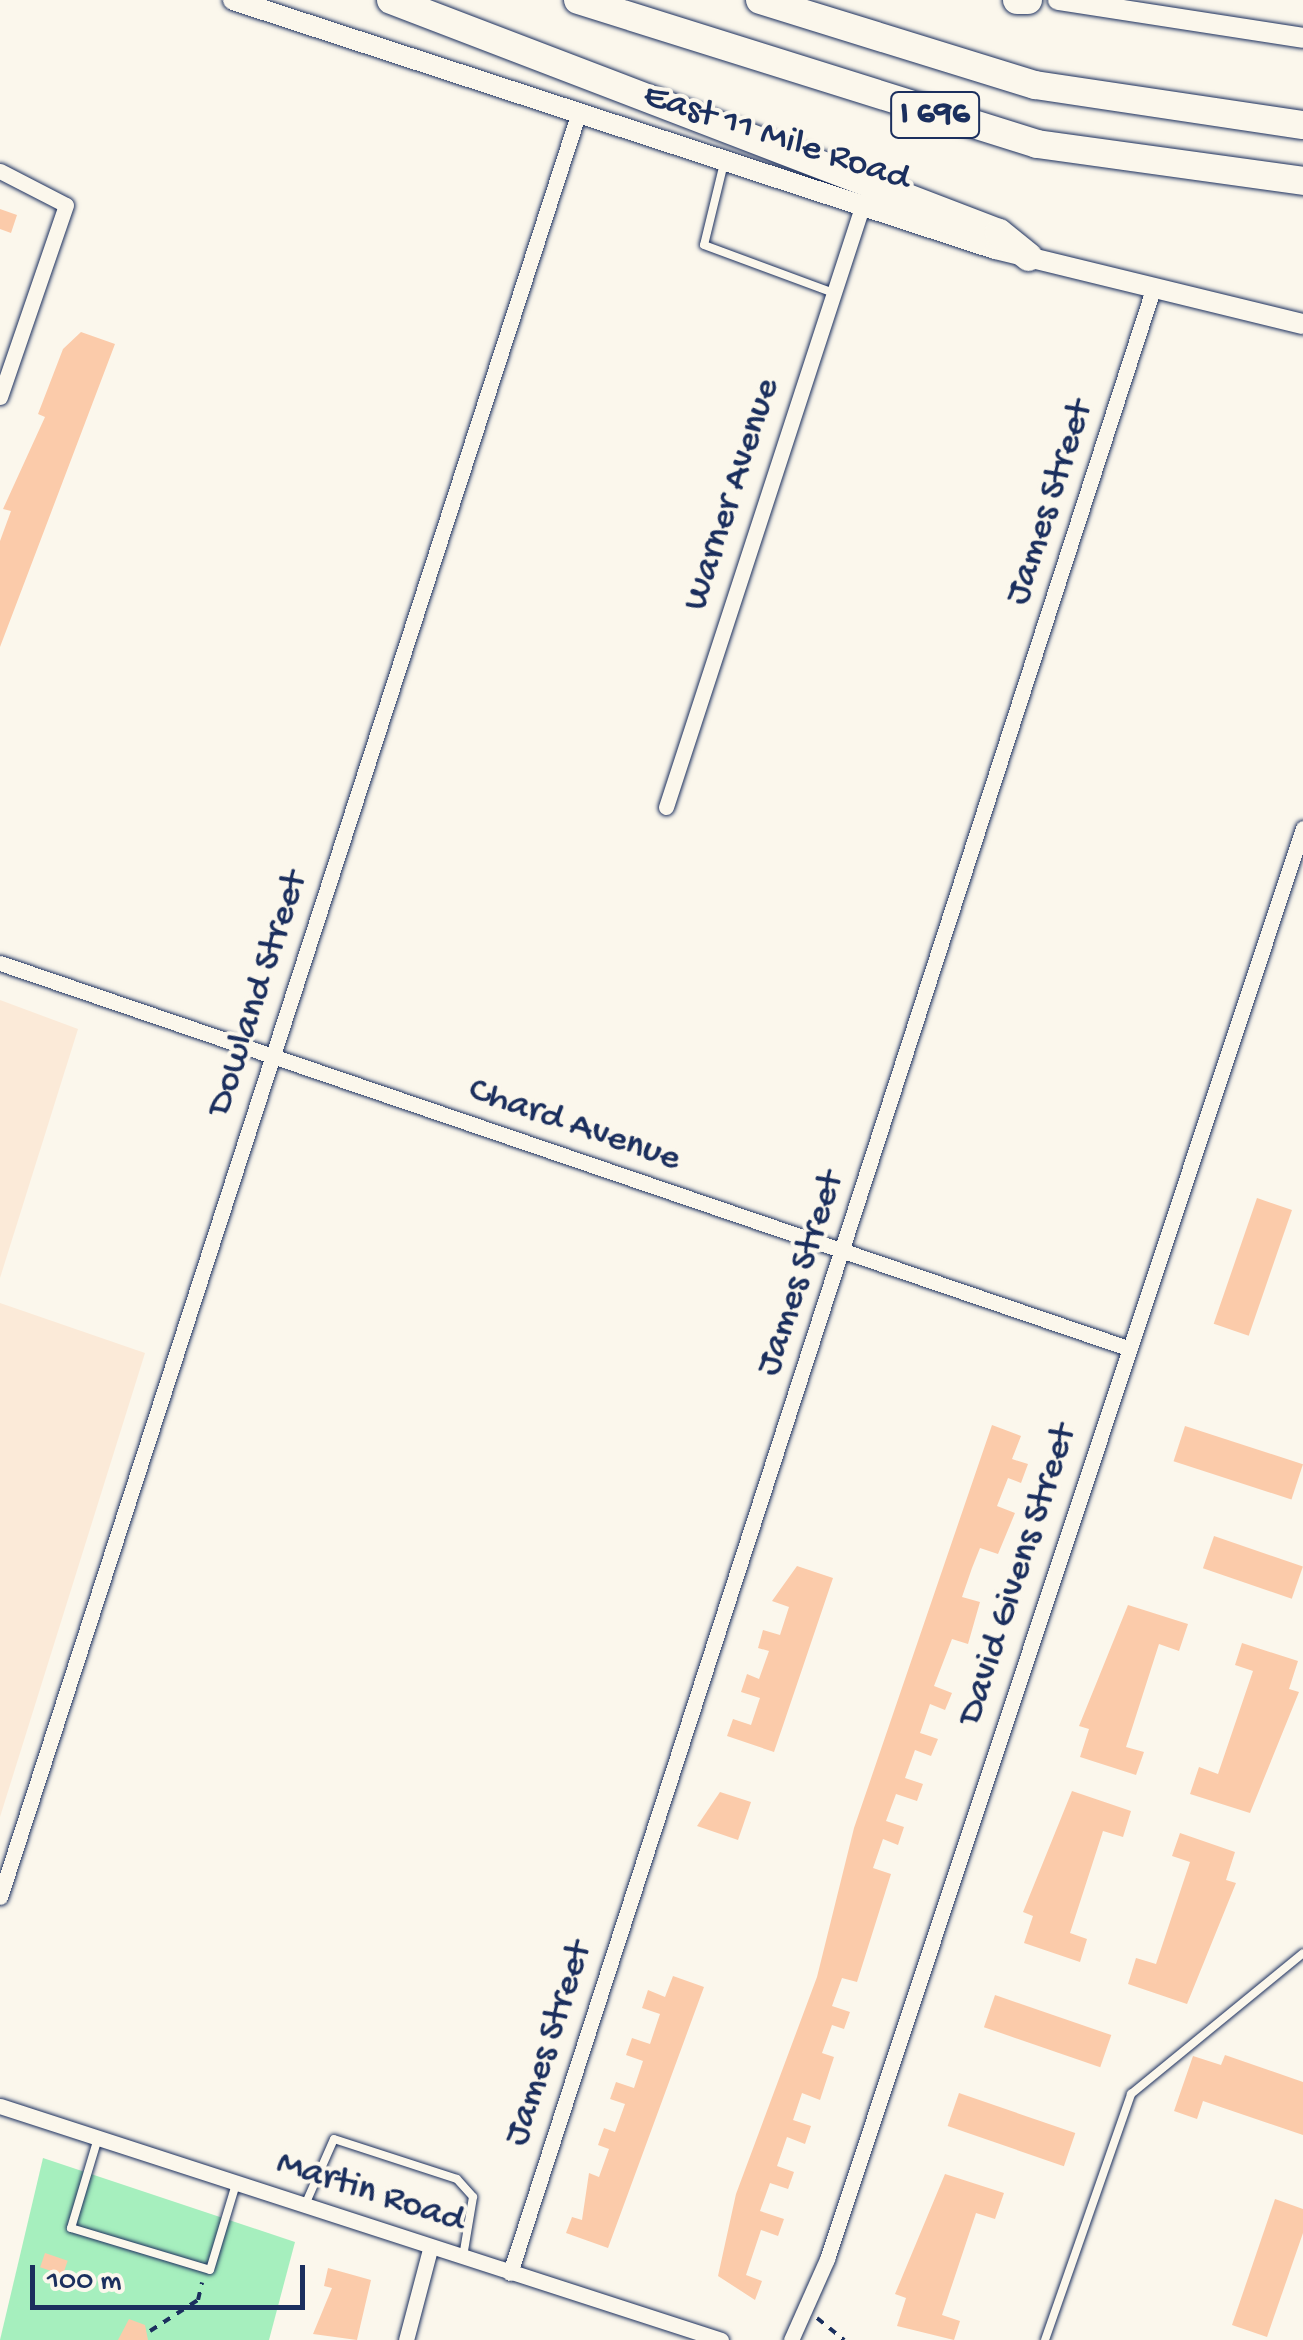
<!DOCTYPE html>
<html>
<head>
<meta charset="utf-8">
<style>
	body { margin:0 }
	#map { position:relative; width:1303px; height:2340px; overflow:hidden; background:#fbf7ec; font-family:"Gochi Hand",sans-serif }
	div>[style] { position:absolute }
	.built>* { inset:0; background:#fbead8 }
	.green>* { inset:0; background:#a6efbe }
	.building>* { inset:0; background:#fbcbaa; transform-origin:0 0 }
	.path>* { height:4px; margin-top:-2px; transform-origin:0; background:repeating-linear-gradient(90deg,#1b2f5e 0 8px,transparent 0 16px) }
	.roads { filter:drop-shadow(0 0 2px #1b2f5e) drop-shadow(0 0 2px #1b2f5e) }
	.service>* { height:8px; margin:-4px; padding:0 4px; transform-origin:4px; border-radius:4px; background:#fbf7ec }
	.minor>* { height:15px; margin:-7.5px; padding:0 7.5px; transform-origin:7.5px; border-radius:7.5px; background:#fbf7ec }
	.secondary>* { height:20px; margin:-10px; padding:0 10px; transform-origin:10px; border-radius:10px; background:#fbf7ec }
	.motorway>* { height:28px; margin:-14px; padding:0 14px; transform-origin:14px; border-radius:14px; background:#fbf7ec }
	span { translate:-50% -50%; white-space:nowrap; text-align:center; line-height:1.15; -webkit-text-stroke:8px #fbf7ec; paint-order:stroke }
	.shield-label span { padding:2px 8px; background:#fbf7ec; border:2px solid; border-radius:8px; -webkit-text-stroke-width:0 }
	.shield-label { font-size:35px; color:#1b2f5e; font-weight:700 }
	.street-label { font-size:38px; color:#1b2f5e }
	.scale { position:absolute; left:30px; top:2265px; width:275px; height:45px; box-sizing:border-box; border:5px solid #1b2f5e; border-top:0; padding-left:12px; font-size:30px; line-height:35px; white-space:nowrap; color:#1b2f5e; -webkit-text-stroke:8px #fbf7ec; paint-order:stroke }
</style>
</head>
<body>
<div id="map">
	<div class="built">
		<i style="clip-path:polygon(0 1000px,78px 1029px,0 1278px)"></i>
		<i style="clip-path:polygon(0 1303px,145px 1353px,0 1817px)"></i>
	</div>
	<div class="green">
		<i style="clip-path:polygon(43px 2158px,295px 2242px,269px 2340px,0 2340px)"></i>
	</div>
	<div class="building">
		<i style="clip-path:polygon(0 209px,17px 215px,11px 233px,0 229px)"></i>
		<i style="clip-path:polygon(81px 332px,115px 344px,0 647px,0 541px,11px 511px,3px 509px,45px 417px,38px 414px,63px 349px)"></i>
		<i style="left:1257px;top:1198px;width:37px;height:133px;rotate:19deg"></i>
		<i style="clip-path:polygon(992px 1425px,1021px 1436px,1012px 1459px,1028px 1464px,1021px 1483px,1008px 1478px,997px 1506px,1015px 1513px,998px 1554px,980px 1548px,972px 1568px,962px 1597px,980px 1602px,968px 1644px,952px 1639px,934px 1686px,952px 1693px,945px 1710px,930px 1704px,920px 1733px,938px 1739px,931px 1756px,915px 1750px,905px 1778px,923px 1784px,917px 1801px,896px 1794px,886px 1821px,904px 1827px,898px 1845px,883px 1839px,873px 1868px,891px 1874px,857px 1982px,842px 1978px,832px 2006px,850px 2012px,844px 2029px,832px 2025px,822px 2053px,834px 2057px,820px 2100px,802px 2093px,793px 2120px,811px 2126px,805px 2144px,787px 2137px,777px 2166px,794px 2172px,788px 2189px,770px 2183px,760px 2211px,784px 2219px,778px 2236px,761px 2230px,746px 2275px,762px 2281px,755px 2300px,718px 2276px,736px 2194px,817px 1977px,854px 1828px)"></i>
		<i style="left:1185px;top:1426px;width:124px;height:37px;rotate:18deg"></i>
		<i style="left:1214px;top:1536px;width:94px;height:34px;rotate:19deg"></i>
		<i style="clip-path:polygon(797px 1566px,833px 1578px,774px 1752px,727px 1736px,733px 1719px,751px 1725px,760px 1698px,741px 1692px,747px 1674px,759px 1679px,769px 1651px,758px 1648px,763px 1630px,780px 1635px,789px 1607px,772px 1601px)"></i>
		<i style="clip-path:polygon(1128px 1605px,1188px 1624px,1179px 1651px,1159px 1644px,1126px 1747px,1144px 1752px,1136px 1775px,1080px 1757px,1089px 1729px,1079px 1726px)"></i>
		<i style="clip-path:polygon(1242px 1643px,1298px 1661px,1289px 1689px,1299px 1692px,1250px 1813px,1190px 1794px,1199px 1767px,1218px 1774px,1253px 1671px,1235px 1665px)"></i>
		<i style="clip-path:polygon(1072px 1791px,1131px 1811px,1123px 1837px,1103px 1831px,1070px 1933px,1087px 1939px,1080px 1962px,1024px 1943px,1033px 1916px,1023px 1912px)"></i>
		<i style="clip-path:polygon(720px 1792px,751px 1802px,738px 1840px,697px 1826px)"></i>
		<i style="clip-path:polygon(1180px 1833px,1235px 1852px,1226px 1880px,1236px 1883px,1187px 2004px,1128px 1984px,1136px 1958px,1156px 1964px,1190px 1862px,1172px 1856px)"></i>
		<i style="clip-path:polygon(673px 1976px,704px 1987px,608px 2248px,566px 2233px,572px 2217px,582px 2220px,589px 2173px,599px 2177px,609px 2149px,598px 2145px,604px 2128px,615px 2132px,625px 2104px,610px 2099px,616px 2082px,634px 2088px,643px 2061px,626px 2055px,632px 2038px,650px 2044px,660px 2014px,642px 2008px,648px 1990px,665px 1997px)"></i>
		<i style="left:995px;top:1995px;width:123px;height:34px;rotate:19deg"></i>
		<i style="clip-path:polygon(1225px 2055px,1303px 2082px,1303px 2135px,1203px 2101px,1197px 2119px,1174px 2111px,1193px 2056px,1221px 2065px)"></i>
		<i style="left:959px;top:2093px;width:123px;height:35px;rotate:19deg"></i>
		<i style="clip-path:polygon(945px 2174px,1004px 2193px,995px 2219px,976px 2213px,942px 2315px,960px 2321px,954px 2340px,897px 2326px,906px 2298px,895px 2294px)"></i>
		<i style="clip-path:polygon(1275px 2199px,1303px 2209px,1303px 2233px,1267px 2337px,1232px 2325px)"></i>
		<i style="left:45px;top:2253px;width:24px;height:15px;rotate:19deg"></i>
		<i style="clip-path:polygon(328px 2268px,371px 2280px,357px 2340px,313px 2334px,332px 2288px,324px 2286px)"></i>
		<i style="clip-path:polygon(129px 2319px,145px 2325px,148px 2340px,118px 2340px)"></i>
	</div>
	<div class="path">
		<i style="left:817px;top:2318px;width:35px;rotate:39deg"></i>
		<i style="left:150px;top:2331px;width:57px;rotate:-32.9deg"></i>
		<i style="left:198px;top:2300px;width:18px;rotate:-77deg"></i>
	</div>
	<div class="roads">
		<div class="service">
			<i style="left:724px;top:163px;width:84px;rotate:103.7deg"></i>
			<i style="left:704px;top:245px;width:139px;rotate:20.3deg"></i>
			<i style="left:98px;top:2138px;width:94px;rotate:106.7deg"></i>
			<i style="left:71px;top:2228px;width:145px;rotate:16.8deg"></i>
			<i style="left:210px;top:2270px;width:90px;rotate:-73.2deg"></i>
			<i style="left:305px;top:2205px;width:72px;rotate:-66.3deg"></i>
			<i style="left:334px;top:2139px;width:129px;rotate:18deg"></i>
			<i style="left:457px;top:2179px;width:24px;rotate:48deg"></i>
			<i style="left:473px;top:2197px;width:61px;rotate:99.5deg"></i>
			<i style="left:1045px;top:2340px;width:261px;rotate:-70.7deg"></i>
			<i style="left:1131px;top:2094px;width:222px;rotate:-39.3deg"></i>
		</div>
		<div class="minor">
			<i style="left:0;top:171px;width:74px;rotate:27.3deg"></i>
			<i style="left:66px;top:205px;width:203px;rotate:109deg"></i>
			<i style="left:666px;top:807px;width:634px;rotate:-71.91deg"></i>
			<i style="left:0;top:963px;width:1192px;rotate:18.85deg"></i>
			<i style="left:0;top:1897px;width:1877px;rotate:-72.03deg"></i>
			<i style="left:0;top:2106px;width:758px;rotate:17.98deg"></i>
			<i style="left:510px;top:2273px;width:2081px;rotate:-72.04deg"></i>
			<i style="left:406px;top:2340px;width:94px;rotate:-75.2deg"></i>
			<i style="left:791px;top:2340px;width:89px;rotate:-66deg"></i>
			<i style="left:827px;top:2259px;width:1508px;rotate:-71.6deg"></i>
		</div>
		<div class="secondary">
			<i style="left:233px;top:0;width:802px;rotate:18.1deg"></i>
			<i style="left:995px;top:249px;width:317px;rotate:13.7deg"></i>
			<i style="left:1058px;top:0;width:248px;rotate:8.8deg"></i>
		</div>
		<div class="motorway">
			<i style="left:391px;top:0;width:651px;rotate:20.97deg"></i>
			<i style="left:999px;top:233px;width:38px;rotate:39deg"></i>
			<i style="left:578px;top:0;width:481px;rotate:17.4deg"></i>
			<i style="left:1037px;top:144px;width:269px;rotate:7.9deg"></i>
			<i style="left:760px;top:0;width:288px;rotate:17.2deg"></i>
			<i style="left:1035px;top:85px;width:271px;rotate:8.5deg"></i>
			<i style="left:1017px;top:0;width:11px"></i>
		</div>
	</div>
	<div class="shield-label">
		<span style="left:935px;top:115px">I 696</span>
	</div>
	<div class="street-label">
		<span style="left:776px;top:139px;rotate:18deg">East 11 Mile Road</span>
		<span style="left:733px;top:495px;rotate:-72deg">Warner Avenue</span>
		<span style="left:1051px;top:503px;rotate:-72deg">James Street</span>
		<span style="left:259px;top:994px;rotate:-72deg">Dowland Street</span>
		<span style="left:574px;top:1126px;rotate:19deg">Chard Avenue</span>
		<span style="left:802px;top:1274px;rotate:-72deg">James Street</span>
		<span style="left:1019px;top:1575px;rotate:-72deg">David Givens Street</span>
		<span style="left:550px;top:2044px;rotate:-72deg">James Street</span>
		<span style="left:370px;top:2193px;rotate:18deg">Martin Road</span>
	</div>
	<div class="scale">100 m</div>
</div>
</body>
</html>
